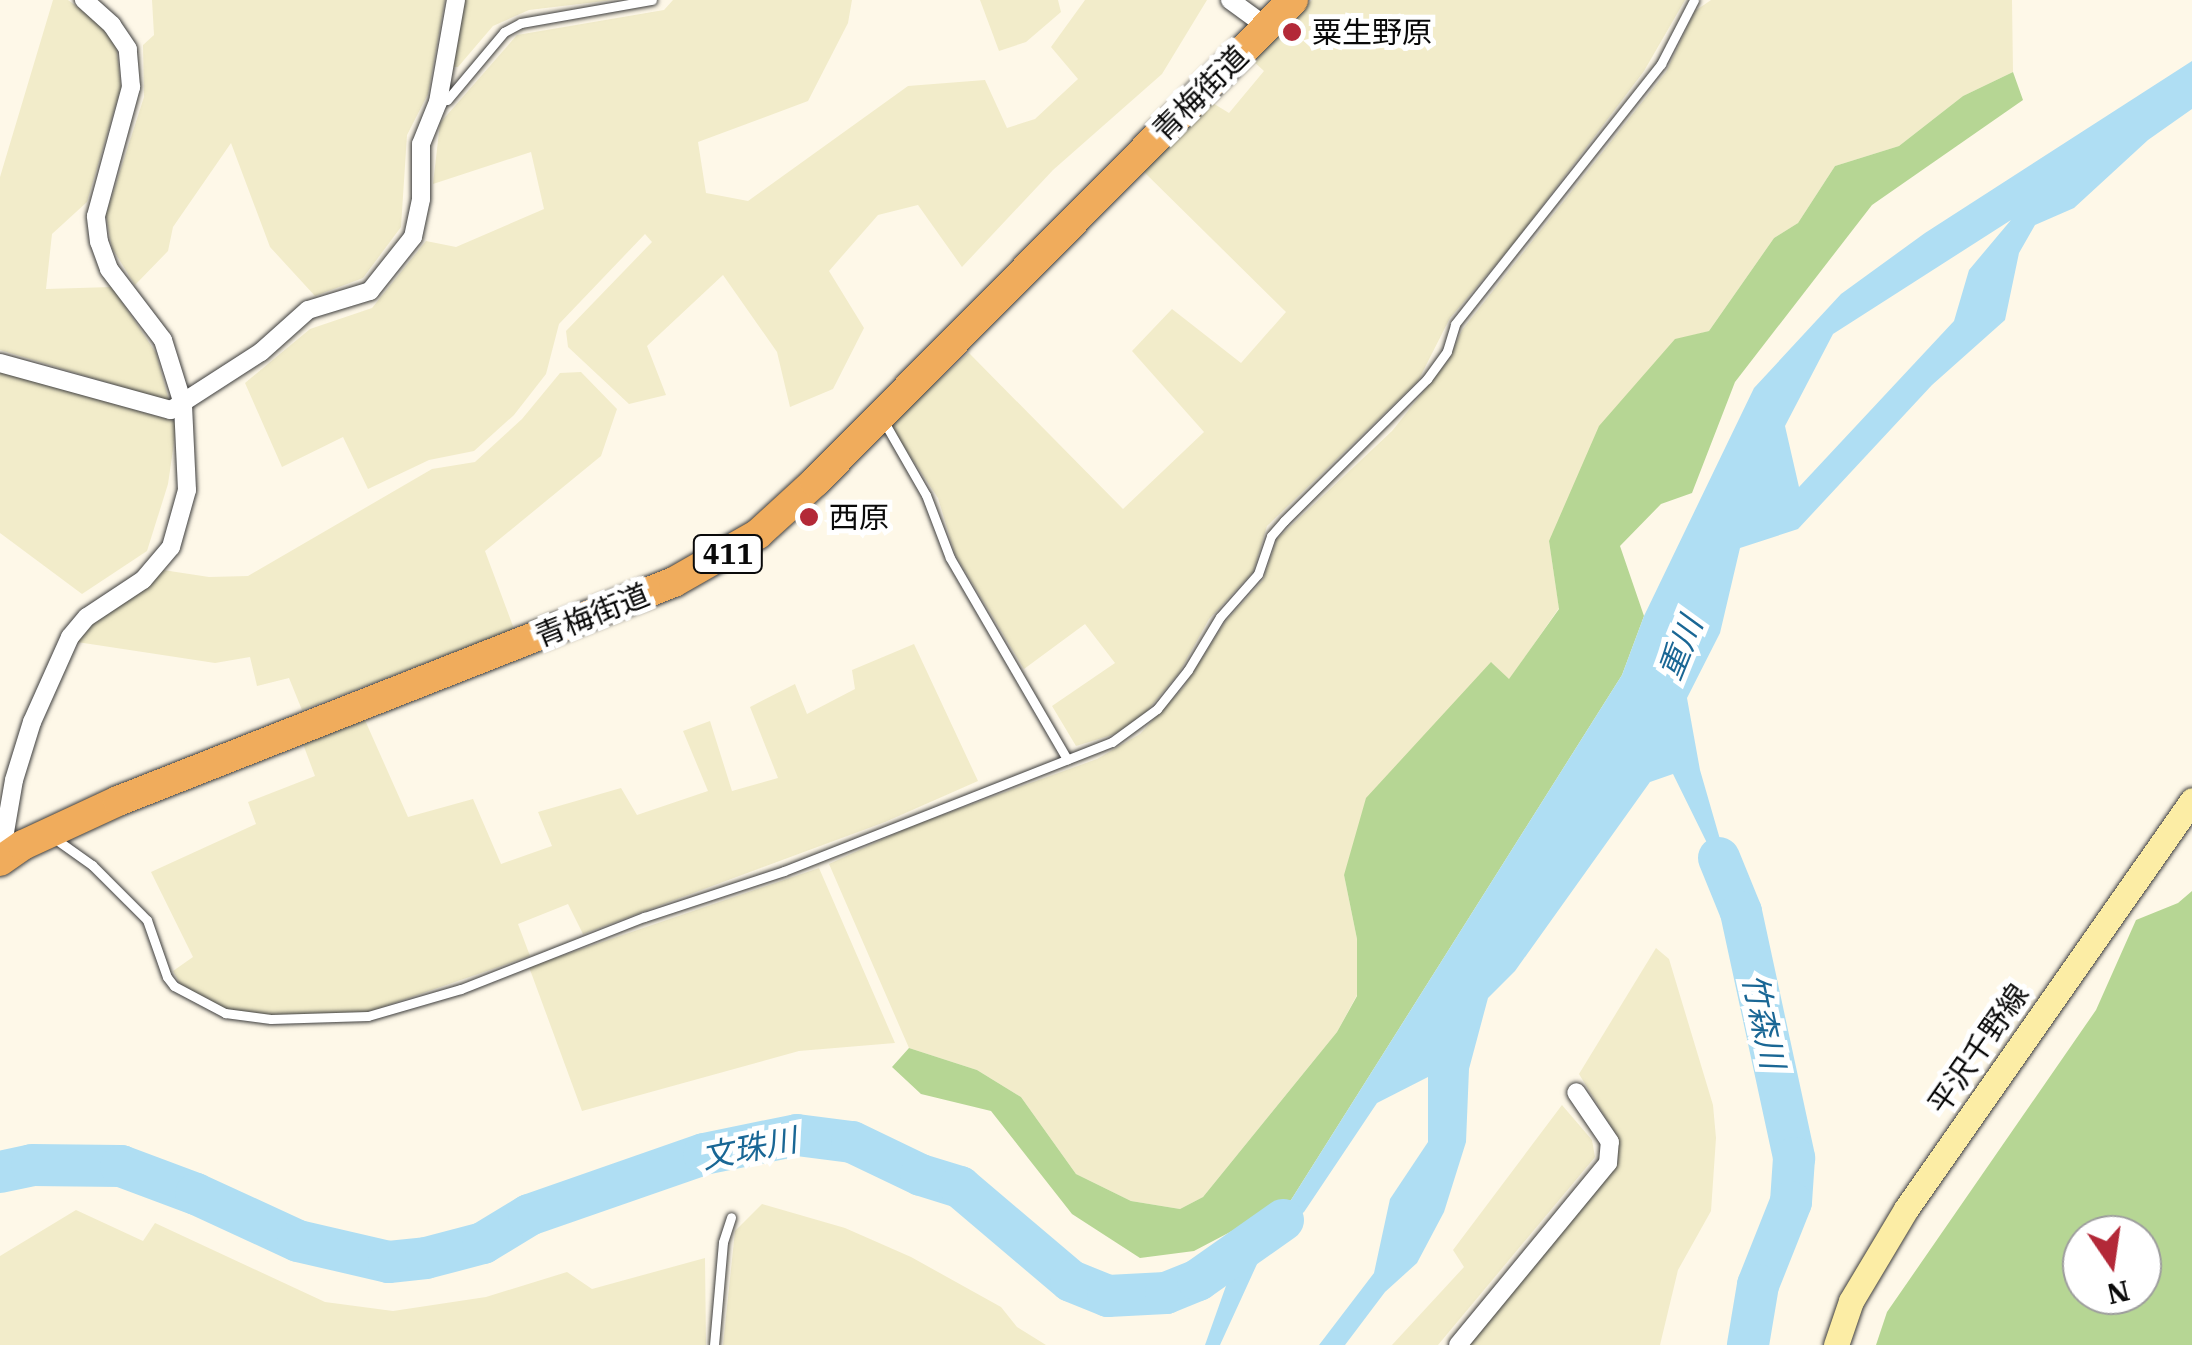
<!DOCTYPE html>
<html>
<head>
<meta charset="utf-8">
<style>
	body { margin:0 }
	#map { position:relative; width:2192px; height:1345px; overflow:hidden; background:#fef8e8; font-family:"IBM Plex Serif","Noto Sans JP",serif }
	div>[style] { position:absolute }
	.farmland>* { inset:0; background:#f2ecca }
	.forest>* { inset:0; background:#b6d694 }
	.water>* { inset:0; background:#afdef3 }
	.river>* { height:42px; margin:-21px; padding:0 21px; transform-origin:21px; border-radius:21px; background:#afdef3 }
	.roads { filter:drop-shadow(0 0 2px #3d3d3d) drop-shadow(0 0 2px #3d3d3d) }
	.service>* { height:9px; margin:-4.5px; padding:0 4.5px; transform-origin:4.5px; border-radius:4.5px; background:#fff }
	.minor>* { height:18px; margin:-9px; padding:0 9px; transform-origin:9px; border-radius:9px; background:#fff }
	.secondary>* { height:25px; margin:-12.5px; padding:0 12.5px; transform-origin:12.5px; border-radius:12.5px; background:#fceda5 }
	.trunk>* { height:30px; margin:-15px; padding:0 15px; transform-origin:15px; border-radius:15px; background:#f0ac5c }
	.dots>* { width:28px; height:28px; translate:-50% -50%; box-sizing:border-box; border:5px solid #fff; border-radius:50% }
	span { translate:-50% -50%; white-space:nowrap; text-align:center; line-height:1.15; -webkit-text-stroke:10px #fff; paint-order:stroke }
	.shield-label span { padding:2px 8px; background:#fff; border:2px solid; border-radius:8px; -webkit-text-stroke-width:0 }
	.shield-label { font-size:28px; color:#0a0a0a; font-weight:700 }
	.poi-label { font-size:30px; color:#0a0a0a }
	.left { translate:0 -50%; text-align:left }
	.street-label { font-size:30px; color:#0a0a0a }
	.water-label { font-size:32px; color:#1a6795; font-style:italic }
	.north { position:absolute; left:2062px; top:1215px; width:100px; height:100px; box-sizing:border-box; background:#fff; border:2px solid #9d9d9d; border-radius:50%; rotate:167deg; font-size:28px; font-weight:700; line-height:40px; text-align:center; color:#0a0a0a }
	.north::after { content:''; display:block; margin:auto; width:35px; height:45px; background:#b32938; clip-path:polygon(50% 0,100% 100%,50% 72%,0 100%) }
</style>
</head>
<body>
<div id="map">
	<div class="farmland">
		<i style="clip-path:polygon(53px 0,68px 0,95px 20px,116px 45px,121px 87px,87px 202px,52px 234px,46px 289px,112px 287px,156px 353px,169px 401px,0 350px,0 177px)"></i>
		<i style="clip-path:polygon(152px 0,445px 0,428px 94px,407px 135px,401px 227px,363px 278px,315px 296px,270px 247px,231px 143px,173px 227px,168px 251px,135px 285px,112px 248px,106px 215px,144px 97px,143px 45px,154px 35px)"></i>
		<i style="clip-path:polygon(464px 0,613px 0,529px 10px,493px 26px,458px 67px,452px 67px)"></i>
		<i style="clip-path:polygon(673px 0,852px 0,848px 23px,808px 101px,698px 142px,706px 193px,748px 201px,908px 86px,985px 80px,1007px 128px,1035px 119px,1078px 79px,1051px 47px,1085px 0,1207px 0,1162px 74px,1053px 170px,962px 267px,918px 205px,878px 215px,829px 271px,864px 328px,833px 389px,790px 407px,777px 352px,723px 275px,647px 346px,666px 395px,629px 404px,568px 347px,566px 331px,652px 242px,645px 234px,559px 324px,546px 374px,514px 415px,474px 451px,429px 460px,368px 489px,343px 437px,282px 467px,245px 383px,310px 329px,372px 308px,426px 241px,456px 247px,544px 209px,531px 152px,433px 184px,440px 123px,517px 35px,664px 10px)"></i>
		<i style="clip-path:polygon(980px 0,1058px 0,1061px 12px,1026px 42px,999px 51px)"></i>
		<i style="clip-path:polygon(1312px 0,1685px 0,1644px 71px,1514px 243px,1450px 318px,1418px 381px,1267px 526px,1253px 572px,1209px 619px,1179px 673px,1146px 712px,1115px 734px,1076px 746px,1052px 706px,1115px 663px,1085px 624px,1024px 669px,955px 554px,938px 498px,889px 424px,969px 353px,1123px 509px,1204px 432px,1132px 351px,1172px 309px,1241px 363px,1286px 312px,1140px 168px,1211px 102px,1229px 113px,1264px 71px,1251px 59px)"></i>
		<i style="clip-path:polygon(1711px 0,2012px 0,2013px 72px,1963px 96px,1899px 146px,1835px 166px,1798px 223px,1774px 238px,1709px 331px,1675px 340px,1549px 541px,1559px 608px,1509px 680px,1492px 663px,1344px 875px,1357px 939px,1357px 995px,1337px 1032px,1203px 1197px,1180px 1209px,1131px 1201px,1076px 1174px,1021px 1097px,977px 1070px,909px 1048px,829px 864px,912px 826px,1097px 759px,1140px 734px,1183px 688px,1225px 622px,1263px 580px,1277px 539px,1392px 431px,1448px 361px,1462px 330px,1666px 72px,1695px 11px)"></i>
		<i style="clip-path:polygon(0 371px,177px 422px,168px 484px,147px 551px,82px 594px,0 533px)"></i>
		<i style="clip-path:polygon(581px 372px,617px 409px,601px 456px,485px 551px,514px 629px,302px 710px,289px 678px,257px 686px,250px 657px,215px 663px,77px 642px,84px 628px,163px 570px,209px 577px,248px 576px,432px 469px,475px 462px,522px 419px,560px 373px)"></i>
		<i style="clip-path:polygon(914px 644px,978px 781px,885px 822px,583px 934px,568px 904px,518px 924px,530px 956px,368px 1012px,276px 1016px,228px 1010px,182px 987px,173px 971px,193px 957px,151px 872px,256px 824px,248px 802px,315px 776px,303px 744px,364px 718px,408px 817px,473px 799px,501px 864px,552px 846px,538px 812px,621px 788px,637px 815px,708px 791px,683px 731px,710px 721px,732px 791px,778px 778px,750px 707px,795px 684px,807px 714px,855px 689px,852px 670px)"></i>
		<i style="clip-path:polygon(819px 868px,895px 1043px,799px 1051px,582px 1111px,529px 967px)"></i>
		<i style="clip-path:polygon(1656px 948px,1669px 959px,1713px 1105px,1716px 1138px,1711px 1211px,1678px 1270px,1660px 1345px,1469px 1345px,1618px 1163px,1617px 1136px,1579px 1074px)"></i>
		<i style="clip-path:polygon(1562px 1105px,1592px 1140px,1595px 1157px,1438px 1345px,1392px 1345px,1464px 1267px,1453px 1250px)"></i>
		<i style="clip-path:polygon(762px 1204px,845px 1228px,911px 1257px,1001px 1307px,1017px 1327px,1046px 1345px,723px 1345px,735px 1231px)"></i>
		<i style="clip-path:polygon(76px 1210px,143px 1241px,155px 1223px,325px 1302px,393px 1311px,486px 1297px,567px 1272px,592px 1289px,705px 1258px,706px 1345px,0 1345px,0 1256px)"></i>
	</div>
	<div class="forest">
		<i style="clip-path:polygon(2013px 72px,2023px 100px,1872px 205px,1735px 382px,1692px 493px,1661px 504px,1620px 546px,1644px 616px,1622px 675px,1291px 1200px,1194px 1251px,1140px 1258px,1072px 1214px,991px 1111px,921px 1094px,892px 1067px,909px 1048px,977px 1070px,1021px 1097px,1076px 1174px,1131px 1201px,1180px 1209px,1203px 1197px,1337px 1032px,1357px 996px,1357px 939px,1344px 875px,1366px 798px,1491px 662px,1509px 679px,1559px 609px,1549px 541px,1599px 426px,1675px 339px,1709px 331px,1774px 238px,1798px 223px,1835px 166px,1899px 146px,1963px 96px)"></i>
		<i style="clip-path:polygon(evenodd,2192px 891px,2192px 1345px,1876px 1345px,1887px 1312px,2096px 1010px,2136px 920px,2178px 903px,2192px 891px,2142px 1235px,2142px 1295px,2082px 1295px,2082px 1235px,2142px 1235px)"></i>
	</div>
	<div class="water">
		<i style="clip-path:polygon(evenodd,2192px 61px,2192px 109px,2148px 140px,2074px 208px,2035px 225px,2019px 253px,2005px 320px,1932px 385px,1798px 529px,1740px 548px,1720px 633px,1687px 698px,1700px 770px,1741px 912px,1673px 774px,1650px 782px,1515px 971px,1488px 998px,1469px 1069px,1466px 1142px,1444px 1212px,1417px 1263px,1385px 1292px,1345px 1345px,1319px 1345px,1374px 1273px,1390px 1199px,1428px 1142px,1428px 1077px,1377px 1103px,1304px 1212px,1268px 1240px,1220px 1345px,1205px 1345px,1243px 1238px,1291px 1200px,1622px 675px,1644px 616px,1754px 388px,1841px 294px,1925px 233px,2192px 61px,2011px 220px,1969px 270px,1954px 321px,1799px 487px,1785px 426px,1833px 334px,2011px 220px)"></i>
	</div>
	<div class="river">
		<i style="left:1719px;top:858px;width:58px;rotate:67.8deg"></i>
		<i style="left:1741px;top:912px;width:252px;rotate:77.8deg"></i>
		<i style="left:1794px;top:1158px;width:44px;rotate:93.9deg"></i>
		<i style="left:1791px;top:1202px;width:89px;rotate:111.7deg"></i>
		<i style="left:1758px;top:1285px;width:61px;rotate:99.5deg"></i>
		<i style="left:0;top:1172px;width:33px;rotate:-12deg"></i>
		<i style="left:32px;top:1165px;width:89px;rotate:0.6deg"></i>
		<i style="left:121px;top:1166px;width:80px;rotate:20.5deg"></i>
		<i style="left:196px;top:1194px;width:112px;rotate:24.7deg"></i>
		<i style="left:298px;top:1241px;width:93px;rotate:13deg"></i>
		<i style="left:389px;top:1262px;width:37px;rotate:-6deg"></i>
		<i style="left:426px;top:1258px;width:59px;rotate:-14.7deg"></i>
		<i style="left:483px;top:1243px;width:54px;rotate:-31.3deg"></i>
		<i style="left:529px;top:1215px;width:185px;rotate:-19.2deg"></i>
		<i style="left:704px;top:1154px;width:95px;rotate:-11.5deg"></i>
		<i style="left:797px;top:1135px;width:55px;rotate:7.3deg"></i>
		<i style="left:852px;top:1142px;width:76px;rotate:25.6deg"></i>
		<i style="left:921px;top:1175px;width:41px;rotate:17.1deg"></i>
		<i style="left:960px;top:1187px;width:145px;rotate:40.3deg"></i>
		<i style="left:1071px;top:1281px;width:40px;rotate:22deg"></i>
		<i style="left:1108px;top:1296px;width:58px;rotate:-3deg"></i>
		<i style="left:1166px;top:1293px;width:35px;rotate:-22deg"></i>
		<i style="left:1198px;top:1280px;width:104px;rotate:-35.2deg"></i>
	</div>
	<div class="roads">
		<div class="service">
			<i style="left:438px;top:102px;width:9px;rotate:-13deg"></i>
			<i style="left:447px;top:100px;width:89px;rotate:-50deg"></i>
			<i style="left:504px;top:32px;width:19px;rotate:-28deg"></i>
			<i style="left:521px;top:23px;width:133px;rotate:-10deg"></i>
			<i style="left:883px;top:420px;width:86px;rotate:60.2deg"></i>
			<i style="left:926px;top:495px;width:67px;rotate:69.1deg"></i>
			<i style="left:950px;top:558px;width:233px;rotate:59.8deg"></i>
			<i style="left:54px;top:838px;width:47px;rotate:35.4deg"></i>
			<i style="left:92px;top:865px;width:78px;rotate:45deg"></i>
			<i style="left:147px;top:920px;width:60px;rotate:70.7deg"></i>
			<i style="left:167px;top:977px;width:11px;rotate:52deg"></i>
			<i style="left:174px;top:986px;width:58px;rotate:27.9deg"></i>
			<i style="left:225px;top:1013px;width:46px;rotate:7.4deg"></i>
			<i style="left:271px;top:1019px;width:97px;rotate:-1.8deg"></i>
			<i style="left:368px;top:1016px;width:97px;rotate:-16.2deg"></i>
			<i style="left:461px;top:989px;width:197px;rotate:-21.5deg"></i>
			<i style="left:644px;top:917px;width:147px;rotate:-18.2deg"></i>
			<i style="left:784px;top:871px;width:352px;rotate:-21.5deg"></i>
			<i style="left:1112px;top:742px;width:56px;rotate:-36.3deg"></i>
			<i style="left:1157px;top:709px;width:50px;rotate:-51.5deg"></i>
			<i style="left:1188px;top:670px;width:62px;rotate:-58.9deg"></i>
			<i style="left:1220px;top:617px;width:57px;rotate:-48.5deg"></i>
			<i style="left:1258px;top:574px;width:40px;rotate:-71.1deg"></i>
			<i style="left:1271px;top:536px;width:20px;rotate:-49deg"></i>
			<i style="left:1284px;top:521px;width:202px;rotate:-44.8deg"></i>
			<i style="left:1427px;top:379px;width:34px;rotate:-54deg"></i>
			<i style="left:1447px;top:351px;width:28px;rotate:-73deg"></i>
			<i style="left:1455px;top:324px;width:332px;rotate:-51.6deg"></i>
			<i style="left:1661px;top:64px;width:72px;rotate:-62.7deg"></i>
			<i style="left:714px;top:1345px;width:103px;rotate:-85deg"></i>
			<i style="left:723px;top:1242px;width:26px;rotate:-72deg"></i>
		</div>
		<div class="minor">
			<i style="left:1230px;top:0;width:46px;rotate:36.1deg"></i>
			<i style="left:0;top:363px;width:177px;rotate:15.4deg"></i>
			<i style="left:171px;top:410px;width:107px;rotate:-32.8deg"></i>
			<i style="left:261px;top:352px;width:63px;rotate:-41.8deg"></i>
			<i style="left:308px;top:310px;width:65px;rotate:-17deg"></i>
			<i style="left:370px;top:291px;width:69px;rotate:-51.5deg"></i>
			<i style="left:413px;top:237px;width:39px;rotate:-78deg"></i>
			<i style="left:421px;top:199px;width:55px;rotate:-90deg"></i>
			<i style="left:421px;top:144px;width:45px;rotate:-68deg"></i>
			<i style="left:438px;top:102px;width:104px;rotate:-80deg"></i>
			<i style="left:0;top:861px;width:82px;rotate:-80.2deg"></i>
			<i style="left:14px;top:780px;width:61px;rotate:-72.8deg"></i>
			<i style="left:32px;top:722px;width:93px;rotate:-65.9deg"></i>
			<i style="left:70px;top:637px;width:26px;rotate:-50deg"></i>
			<i style="left:87px;top:617px;width:67px;rotate:-33.5deg"></i>
			<i style="left:143px;top:580px;width:43px;rotate:-49.7deg"></i>
			<i style="left:171px;top:547px;width:59px;rotate:-74.3deg"></i>
			<i style="left:187px;top:490px;width:86px;rotate:-92.7deg"></i>
			<i style="left:183px;top:404px;width:67px;rotate:-107.4deg"></i>
			<i style="left:163px;top:340px;width:89px;rotate:-127.3deg"></i>
			<i style="left:109px;top:269px;width:29px;rotate:-110deg"></i>
			<i style="left:99px;top:242px;width:26px;rotate:-97deg"></i>
			<i style="left:96px;top:216px;width:134px;rotate:-74.8deg"></i>
			<i style="left:131px;top:87px;width:38px;rotate:-95deg"></i>
			<i style="left:128px;top:49px;width:29px;rotate:-124deg"></i>
			<i style="left:112px;top:25px;width:38px;rotate:-138deg"></i>
			<i style="left:1458px;top:1345px;width:236px;rotate:-50.5deg"></i>
			<i style="left:1608px;top:1163px;width:21px;rotate:-85deg"></i>
			<i style="left:1610px;top:1142px;width:60px;rotate:-124.2deg"></i>
		</div>
		<div class="secondary">
			<i style="left:1836px;top:1345px;width:46px;rotate:-71.2deg"></i>
			<i style="left:1851px;top:1301px;width:107px;rotate:-59.1deg"></i>
			<i style="left:1906px;top:1209px;width:499px;rotate:-55deg"></i>
		</div>
		<div class="trunk">
			<i style="left:0;top:861px;width:28px;rotate:-35deg"></i>
			<i style="left:23px;top:845px;width:105px;rotate:-24.9deg"></i>
			<i style="left:118px;top:801px;width:598px;rotate:-21.5deg"></i>
			<i style="left:674px;top:582px;width:97px;rotate:-29.7deg"></i>
			<i style="left:758px;top:534px;width:77px;rotate:-42.4deg"></i>
			<i style="left:815px;top:482px;width:679px;rotate:-45.24deg"></i>
		</div>
	</div>
	<div class="dots">
		<i style="left:1292px;top:32px;background:#b32938"></i>
		<i style="left:809px;top:517px;background:#b32938"></i>
	</div>
	<div class="shield-label">
		<span style="left:728px;top:554px">411</span>
	</div>
	<div class="poi-label">
		<span class="left" style="left:1312px;top:32px">粟生野原</span>
		<span class="left" style="left:829px;top:517px">西原</span>
	</div>
	<div class="street-label">
		<span style="left:1200px;top:93px;rotate:-45deg">青梅街道</span>
		<span style="left:592px;top:615px;rotate:-22deg">青梅街道</span>
		<span style="left:1978px;top:1049px;rotate:-55deg">平沢千野線</span>
	</div>
	<div class="water-label">
		<span style="left:1680px;top:648px;rotate:-68deg">重川</span>
		<span style="left:1764px;top:1021px;rotate:78deg">竹森川</span>
		<span style="left:749px;top:1148px;rotate:-11deg">文珠川</span>
	</div>
	<div class="north">N</div>
</div>
</body>
</html>
